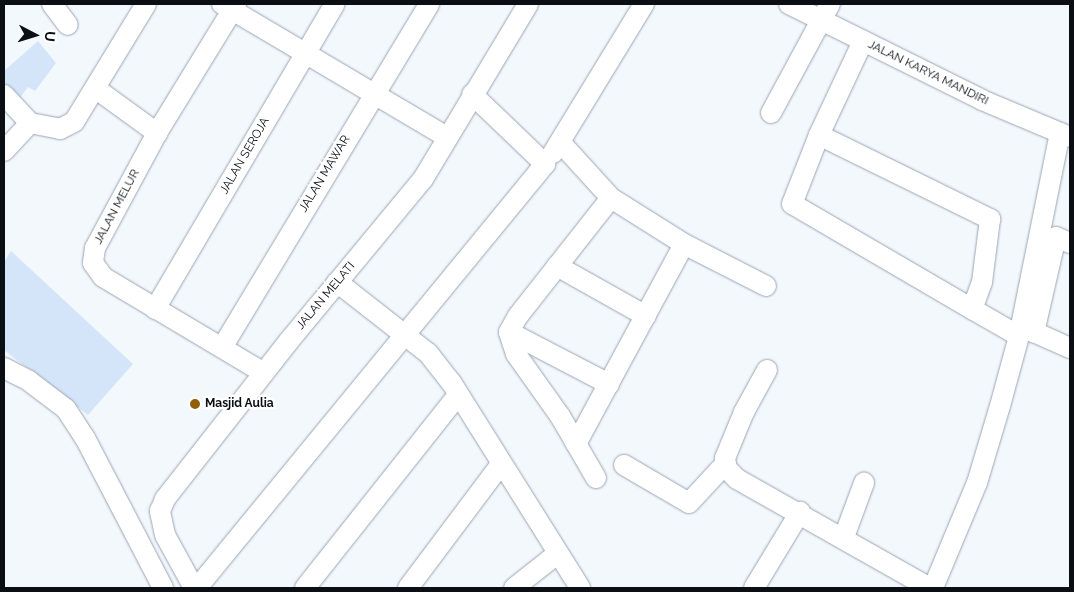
<!DOCTYPE html>
<html>
<head>
<meta charset="utf-8">
<style>
	body { margin:0 }
	#map { position:relative; width:1074px; height:592px; overflow:hidden; background:#f3f8fd; font-family:Raleway,sans-serif }
	div>[style] { position:absolute }
	.green>* { inset:0; background:#d5e5f9 }
	.roads { filter:drop-shadow(0 0 1px #9ba5b2) drop-shadow(0 0 1px #9ba5b2) }
	.minor>* { height:20px; margin:-10px; padding:0 10px; transform-origin:10px; border-radius:10px; background:#fff }
	.dots>* { width:14px; height:14px; translate:-50% -50%; box-sizing:border-box; border:2px solid #fff; border-radius:50% }
	span { translate:-50% -50%; white-space:nowrap; text-align:center; line-height:1.15; -webkit-text-stroke:4.5px #fff; paint-order:stroke }
	.street-label { font-size:12px; color:#0b0e13 }
	.poi-label { font-size:12px; color:#0b0e13; font-weight:700 }
	.left { translate:0 -50%; text-align:left }
	.frame { position:absolute; inset:0; border:5px solid #0b0e13; pointer-events:none }
	.north { position:absolute; left:10px; top:10px; width:50px; height:50px; -webkit-text-stroke:4px #fff; paint-order:stroke; rotate:95deg; font-size:14px; font-weight:700; line-height:20px; text-align:center; color:#0b0e13 }
	.north::after { content:''; display:block; margin:auto; width:18px; height:22px; background:#0b0e13; clip-path:polygon(50% 0,100% 100%,50% 72%,0 100%) }
</style>
</head>
<body>
<div id="map">
	<div class="green">
		<i style="clip-path:polygon(38px 41px,56px 63px,35px 91px,28px 87px,14px 106px,4px 95px,4px 71px)"></i>
		<i style="clip-path:polygon(11px 251px,133px 364px,88px 415px,4px 350px,4px 262px)"></i>
	</div>
	<div class="roads">
		<div class="minor">
			<i style="left:52px;top:4px;width:26px;rotate:53deg"></i>
			<i style="left:222px;top:4px;width:261px;rotate:30.6deg"></i>
			<i style="left:236px;top:4px;width:151px;rotate:121.5deg"></i>
			<i style="left:157px;top:133px;width:131px;rotate:118.3deg"></i>
			<i style="left:95px;top:248px;width:15px;rotate:98deg"></i>
			<i style="left:93px;top:263px;width:17px;rotate:54deg"></i>
			<i style="left:103px;top:277px;width:187px;rotate:30.8deg"></i>
			<i style="left:789px;top:4px;width:216px;rotate:26.4deg"></i>
			<i style="left:982px;top:100px;width:95px;rotate:22.8deg"></i>
			<i style="left:95px;top:88px;width:77px;rotate:36deg"></i>
			<i style="left:4px;top:95px;width:38px;rotate:47deg"></i>
			<i style="left:30px;top:123px;width:31px;rotate:11deg"></i>
			<i style="left:60px;top:129px;width:16px;rotate:-27deg"></i>
			<i style="left:74px;top:122px;width:138px;rotate:-58.6deg"></i>
			<i style="left:771px;top:113px;width:124px;rotate:-61.6deg"></i>
			<i style="left:819px;top:135px;width:191px;rotate:26.2deg"></i>
			<i style="left:990px;top:219px;width:64px;rotate:97.2deg"></i>
			<i style="left:982px;top:282px;width:29px;rotate:110deg"></i>
			<i style="left:972px;top:309px;width:208px;rotate:-149.7deg"></i>
			<i style="left:792px;top:204px;width:74px;rotate:-68.6deg"></i>
			<i style="left:819px;top:135px;width:104px;rotate:-64.9deg"></i>
			<i style="left:561px;top:143px;width:74px;rotate:47.7deg"></i>
			<i style="left:611px;top:198px;width:86px;rotate:32.2deg"></i>
			<i style="left:684px;top:244px;width:92px;rotate:27.1deg"></i>
			<i style="left:4px;top:151px;width:38px;rotate:-47deg"></i>
			<i style="left:553px;top:153px;width:175px;rotate:-58.6deg"></i>
			<i style="left:1070px;top:243px;width:15px;rotate:-157deg"></i>
			<i style="left:1056px;top:237px;width:98px;rotate:103deg"></i>
			<i style="left:1034px;top:332px;width:39px;rotate:24deg"></i>
			<i style="left:557px;top:266px;width:102px;rotate:29.3deg"></i>
			<i style="left:337px;top:282px;width:115px;rotate:38deg"></i>
			<i style="left:428px;top:353px;width:37px;rotate:52deg"></i>
			<i style="left:451px;top:382px;width:243px;rotate:57.9deg"></i>
			<i style="left:155px;top:309px;width:354px;rotate:-59.5deg"></i>
			<i style="left:972px;top:309px;width:54px;rotate:29.9deg"></i>
			<i style="left:509px;top:332px;width:113px;rotate:27.5deg"></i>
			<i style="left:223px;top:346px;width:399px;rotate:-58.9deg"></i>
			<i style="left:4px;top:368px;width:28px;rotate:27deg"></i>
			<i style="left:29px;top:381px;width:46px;rotate:37.1deg"></i>
			<i style="left:66px;top:409px;width:35px;rotate:57deg"></i>
			<i style="left:85px;top:438px;width:169px;rotate:62.5deg"></i>
			<i style="left:767px;top:370px;width:48px;rotate:118.7deg"></i>
			<i style="left:744px;top:412px;width:50px;rotate:112.4deg"></i>
			<i style="left:725px;top:458px;width:11px;rotate:80deg"></i>
			<i style="left:727px;top:469px;width:14px;rotate:45deg"></i>
			<i style="left:737px;top:479px;width:222px;rotate:29.5deg"></i>
			<i style="left:576px;top:444px;width:227px;rotate:-61.6deg"></i>
			<i style="left:624px;top:465px;width:75px;rotate:30.3deg"></i>
			<i style="left:689px;top:503px;width:54px;rotate:-47.2deg"></i>
			<i style="left:596px;top:478px;width:72px;rotate:-120.1deg"></i>
			<i style="left:560px;top:416px;width:76px;rotate:-125.4deg"></i>
			<i style="left:516px;top:354px;width:23px;rotate:-108deg"></i>
			<i style="left:509px;top:332px;width:18px;rotate:-61deg"></i>
			<i style="left:518px;top:316px;width:150px;rotate:-51.8deg"></i>
			<i style="left:844px;top:537px;width:58px;rotate:-69.7deg"></i>
			<i style="left:194px;top:588px;width:60px;rotate:-118.7deg"></i>
			<i style="left:165px;top:535px;width:25px;rotate:-102deg"></i>
			<i style="left:160px;top:511px;width:13px;rotate:-67deg"></i>
			<i style="left:165px;top:499px;width:201px;rotate:-51.9deg"></i>
			<i style="left:289px;top:341px;width:210px;rotate:-50.4deg"></i>
			<i style="left:423px;top:179px;width:204px;rotate:-59deg"></i>
			<i style="left:197px;top:588px;width:549px;rotate:-50.62deg"></i>
			<i style="left:545px;top:164px;width:101px;rotate:-136.2deg"></i>
			<i style="left:305px;top:588px;width:246px;rotate:-51.6deg"></i>
			<i style="left:408px;top:588px;width:155px;rotate:-53.1deg"></i>
			<i style="left:514px;top:588px;width:53px;rotate:-38.2deg"></i>
			<i style="left:754px;top:588px;width:89px;rotate:-58.8deg"></i>
			<i style="left:933px;top:588px;width:114px;rotate:-67.3deg"></i>
			<i style="left:977px;top:483px;width:80px;rotate:-73.4deg"></i>
			<i style="left:1000px;top:406px;width:73px;rotate:-74.8deg"></i>
			<i style="left:1019px;top:336px;width:207px;rotate:-78.6deg"></i>
		</div>
	</div>
	<div class="dots">
		<i style="left:195px;top:404px;background:#8f5f0a"></i>
	</div>
	<div class="street-label">
		<span style="left:928px;top:73px;rotate:26deg">JALAN KARYA MANDIRI</span>
		<span style="left:245px;top:156px;rotate:-60deg">JALAN SEROJA</span>
		<span style="left:325px;top:174px;rotate:-59deg">JALAN MAWAR</span>
		<span style="left:117px;top:207px;rotate:-62deg">JALAN MELUR</span>
		<span style="left:326px;top:296px;rotate:-50deg">JALAN MELATI</span>
	</div>
	<div class="poi-label">
		<span class="left" style="left:205px;top:404px">Masjid Aulia</span>
	</div>
	<div class="frame"></div>
	<div class="north">U</div>
</div>
</body>
</html>
